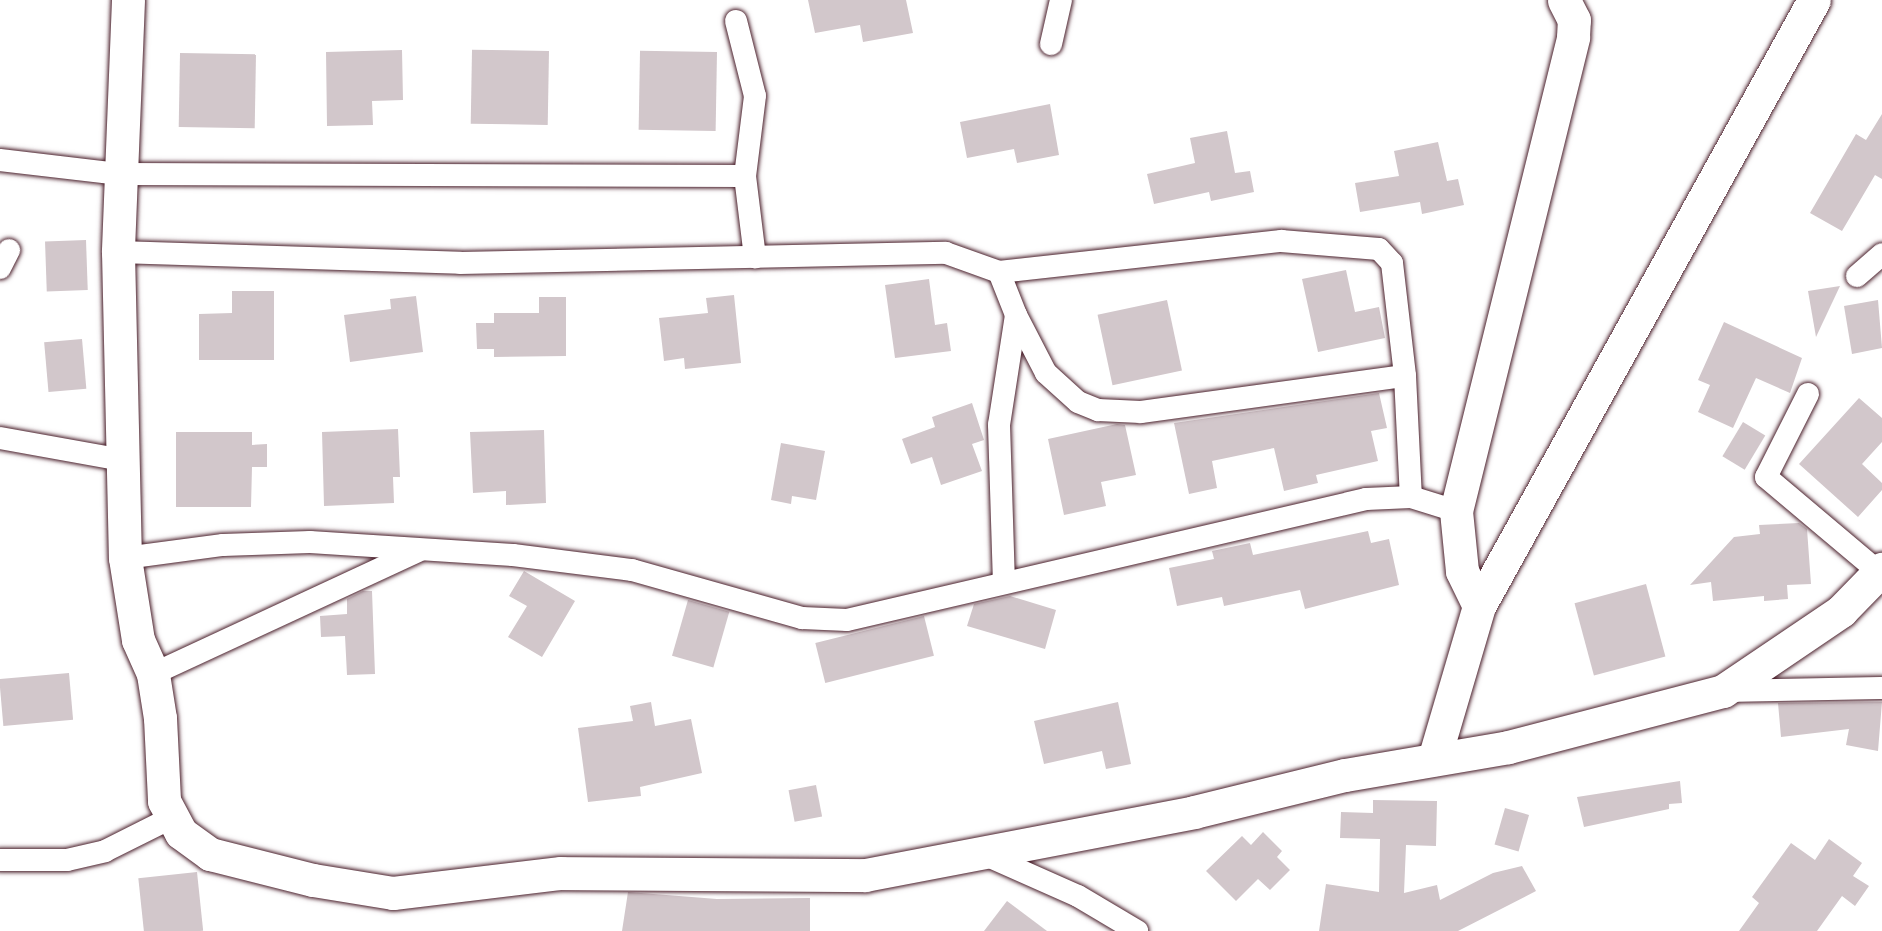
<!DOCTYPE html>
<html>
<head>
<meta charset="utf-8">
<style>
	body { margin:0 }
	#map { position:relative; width:1882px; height:931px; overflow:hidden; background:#fff; font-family:"Gochi Hand",sans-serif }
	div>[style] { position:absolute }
	.building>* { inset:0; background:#d2c7cb; transform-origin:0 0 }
	.roads { filter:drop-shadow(0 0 2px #4a1f2b) drop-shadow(0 0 2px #4a1f2b) }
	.street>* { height:22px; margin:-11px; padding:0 11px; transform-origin:11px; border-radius:11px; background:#fff }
	.secondary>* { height:33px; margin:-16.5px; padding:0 16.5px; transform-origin:16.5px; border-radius:16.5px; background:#fff }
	span { translate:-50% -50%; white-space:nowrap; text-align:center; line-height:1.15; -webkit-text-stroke:5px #fff; paint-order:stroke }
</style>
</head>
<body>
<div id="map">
	<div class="building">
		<i style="clip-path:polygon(808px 0,906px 0,913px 33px,863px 42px,860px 25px,815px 33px)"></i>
		<i style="clip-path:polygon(402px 50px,403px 100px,372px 101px,373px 125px,327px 126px,326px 52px)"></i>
		<i style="left:549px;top:51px;width:74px;height:77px;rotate:91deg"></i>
		<i style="left:717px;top:52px;width:79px;height:77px;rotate:91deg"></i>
		<i style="left:180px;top:53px;width:76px;height:74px;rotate:1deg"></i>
		<i style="clip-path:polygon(1050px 104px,1059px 155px,1017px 163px,1014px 149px,967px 158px,960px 122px)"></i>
		<i style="clip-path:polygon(1882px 114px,1882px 179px,1875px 175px,1842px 231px,1810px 213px,1856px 134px,1866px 140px)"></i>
		<i style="clip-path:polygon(1227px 131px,1235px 173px,1250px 171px,1254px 192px,1211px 201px,1209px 192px,1154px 204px,1147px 174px,1195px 163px,1190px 138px)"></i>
		<i style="clip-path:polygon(1438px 142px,1447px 181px,1458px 179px,1464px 205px,1422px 214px,1420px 202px,1360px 212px,1355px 183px,1399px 176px,1394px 151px)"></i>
		<i style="left:86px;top:240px;width:50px;height:41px;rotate:88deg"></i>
		<i style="clip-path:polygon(1346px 270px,1355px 312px,1379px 307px,1385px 338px,1318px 352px,1302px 279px)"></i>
		<i style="clip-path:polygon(929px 279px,935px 325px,947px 323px,951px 351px,895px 358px,885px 285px)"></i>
		<i style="clip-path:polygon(1840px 286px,1816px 337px,1808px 291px)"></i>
		<i style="clip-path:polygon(232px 291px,274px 291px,274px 360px,199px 360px,199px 314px,232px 313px)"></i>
		<i style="clip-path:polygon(734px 295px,741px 363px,685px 369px,684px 358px,664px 361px,659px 318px,708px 313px,706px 298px)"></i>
		<i style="clip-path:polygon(416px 296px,423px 352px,350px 362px,344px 315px,391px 309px,390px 299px)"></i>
		<i style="clip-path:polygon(539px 297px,566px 297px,566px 356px,494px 357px,494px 349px,477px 349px,476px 323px,494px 323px,494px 313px,539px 313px)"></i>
		<i style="left:1167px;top:300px;width:72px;height:71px;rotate:78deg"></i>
		<i style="clip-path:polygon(1878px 300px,1882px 348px,1852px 354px,1844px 306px)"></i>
		<i style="clip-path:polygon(1724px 322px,1802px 358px,1790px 393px,1756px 378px,1733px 428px,1698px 412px,1710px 385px,1698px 380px)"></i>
		<i style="left:82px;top:339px;width:50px;height:38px;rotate:85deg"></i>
		<i style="clip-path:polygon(1379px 393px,1387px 428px,1371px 431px,1378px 461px,1316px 475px,1318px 483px,1284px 491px,1274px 448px,1212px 461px,1217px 488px,1189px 494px,1174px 423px)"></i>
		<i style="clip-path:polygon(1859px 398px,1882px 418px,1882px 442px,1862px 464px,1882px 483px,1882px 490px,1858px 517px,1799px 464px)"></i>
		<i style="clip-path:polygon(972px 403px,984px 440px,972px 444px,982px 471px,941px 485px,932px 457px,911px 464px,902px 439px,935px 427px,932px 417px)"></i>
		<i style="left:1743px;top:422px;width:26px;height:40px;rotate:31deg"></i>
		<i style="clip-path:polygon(1117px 424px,1125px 425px,1136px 475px,1101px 482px,1106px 506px,1064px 515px,1048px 439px)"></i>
		<i style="clip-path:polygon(398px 429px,400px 477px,393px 477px,394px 503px,324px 506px,322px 432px)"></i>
		<i style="clip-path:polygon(544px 430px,546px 503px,506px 505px,506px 491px,473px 493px,470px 432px)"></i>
		<i style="clip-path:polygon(176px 432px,252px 432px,252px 445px,267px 444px,267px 467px,252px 467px,251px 507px,176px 507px)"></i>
		<i style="clip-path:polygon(781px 443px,825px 451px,816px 500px,792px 496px,791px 504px,771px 500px)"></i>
		<i style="clip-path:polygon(1799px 523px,1807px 529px,1811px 584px,1787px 585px,1788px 599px,1764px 601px,1764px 596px,1713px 601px,1711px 582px,1690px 585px,1734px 537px,1760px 534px,1759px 525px)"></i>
		<i style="clip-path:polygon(1368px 531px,1371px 543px,1389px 539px,1399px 585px,1305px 609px,1300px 590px,1224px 606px,1222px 597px,1177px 606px,1169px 568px,1214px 559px,1212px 551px,1250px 543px,1253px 555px)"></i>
		<i style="clip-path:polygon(524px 571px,575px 601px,542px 657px,508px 637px,527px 606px,509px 596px)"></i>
		<i style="left:1646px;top:584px;width:75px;height:74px;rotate:75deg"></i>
		<i style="clip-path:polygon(363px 591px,372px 591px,375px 674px,347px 675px,345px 636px,321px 637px,320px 616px,347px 614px,347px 599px)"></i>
		<i style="clip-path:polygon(1010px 596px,1056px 610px,1045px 649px,967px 626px,974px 604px)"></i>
		<i style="left:688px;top:600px;width:43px;height:58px;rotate:16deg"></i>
		<i style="left:924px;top:616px;width:41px;height:112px;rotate:76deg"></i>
		<i style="left:69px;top:673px;width:47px;height:70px;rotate:85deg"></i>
		<i style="clip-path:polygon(651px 702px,655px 726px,691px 719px,702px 773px,640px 787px,641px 796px,588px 802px,578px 728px,633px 721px,630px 706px)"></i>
		<i style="clip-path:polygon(1118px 702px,1131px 764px,1106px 769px,1102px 751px,1044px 764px,1034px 721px)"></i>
		<i style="clip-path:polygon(1882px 702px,1878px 751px,1846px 745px,1849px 729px,1781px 737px,1778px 703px)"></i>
		<i style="clip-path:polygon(1680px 781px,1682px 803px,1669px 804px,1669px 809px,1584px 827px,1577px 797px)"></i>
		<i style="left:816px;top:785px;width:32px;height:28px;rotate:79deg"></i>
		<i style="clip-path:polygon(1373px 800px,1437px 801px,1436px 846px,1406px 845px,1404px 893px,1437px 885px,1440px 900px,1493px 873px,1522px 866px,1536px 891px,1458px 931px,1319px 931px,1326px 884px,1379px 892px,1380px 839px,1340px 838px,1341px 812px,1373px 813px)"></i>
		<i style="left:1505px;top:808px;width:25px;height:38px;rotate:16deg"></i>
		<i style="clip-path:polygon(1263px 832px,1282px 851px,1277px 857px,1290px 870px,1270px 890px,1258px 879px,1236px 901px,1206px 871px,1242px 836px,1251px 845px)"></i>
		<i style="clip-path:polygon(1829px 839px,1862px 863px,1853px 876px,1869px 886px,1855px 906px,1842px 896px,1817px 931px,1739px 931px,1759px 903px,1752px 897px,1791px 843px,1815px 860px)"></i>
		<i style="left:197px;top:872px;width:59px;height:59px;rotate:84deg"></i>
		<i style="clip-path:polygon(628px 892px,717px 899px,810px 898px,810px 931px,622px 931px)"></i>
		<i style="clip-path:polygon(1007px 901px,1047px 931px,984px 931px)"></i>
	</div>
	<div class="roads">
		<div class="street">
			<i style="left:736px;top:21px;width:77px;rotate:75.8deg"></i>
			<i style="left:755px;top:96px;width:81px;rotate:97.1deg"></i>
			<i style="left:745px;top:176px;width:82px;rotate:83deg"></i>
			<i style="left:1051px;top:44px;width:45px;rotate:-77.2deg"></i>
			<i style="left:0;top:160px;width:121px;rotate:6.7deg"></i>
			<i style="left:120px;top:174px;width:625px;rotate:0.18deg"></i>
			<i style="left:118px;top:252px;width:342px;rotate:1.8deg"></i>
			<i style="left:460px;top:263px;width:486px;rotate:-1.2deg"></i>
			<i style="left:946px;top:253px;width:56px;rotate:19.7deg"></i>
			<i style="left:999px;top:272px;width:46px;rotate:68.4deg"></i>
			<i style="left:1016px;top:315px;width:111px;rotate:98.8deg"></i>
			<i style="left:999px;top:425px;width:156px;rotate:88.2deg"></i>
			<i style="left:0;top:268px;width:20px;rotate:-63deg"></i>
			<i style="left:999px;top:272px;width:284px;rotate:-6.3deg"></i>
			<i style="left:1281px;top:241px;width:98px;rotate:4.7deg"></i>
			<i style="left:1379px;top:249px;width:19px;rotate:47deg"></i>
			<i style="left:1392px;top:263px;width:114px;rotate:83.4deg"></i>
			<i style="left:1405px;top:376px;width:121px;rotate:87.2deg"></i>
			<i style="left:1857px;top:276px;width:33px;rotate:-41deg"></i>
			<i style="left:1016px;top:315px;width:65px;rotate:62.7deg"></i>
			<i style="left:1046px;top:373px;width:43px;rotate:42.2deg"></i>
			<i style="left:1078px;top:402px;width:22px;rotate:22deg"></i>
			<i style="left:1098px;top:410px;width:43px;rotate:2.7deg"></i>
			<i style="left:1141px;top:412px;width:266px;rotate:-7.8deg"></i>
			<i style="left:1808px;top:394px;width:93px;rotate:116.8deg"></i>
			<i style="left:1766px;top:477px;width:148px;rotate:40.1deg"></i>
			<i style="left:0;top:438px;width:124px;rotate:10.2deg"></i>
			<i style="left:125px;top:558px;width:99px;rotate:-7.6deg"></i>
			<i style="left:223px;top:545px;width:87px;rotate:-2deg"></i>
			<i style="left:310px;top:542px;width:203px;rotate:3.7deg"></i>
			<i style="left:513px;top:555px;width:120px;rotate:7.2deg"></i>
			<i style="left:632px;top:570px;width:177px;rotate:15.8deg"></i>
			<i style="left:802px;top:618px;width:45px;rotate:2.5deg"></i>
			<i style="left:847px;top:620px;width:533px;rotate:-13.12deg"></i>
			<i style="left:1366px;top:499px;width:45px;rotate:-2.5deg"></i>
			<i style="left:1411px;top:497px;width:47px;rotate:17.3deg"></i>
			<i style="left:153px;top:674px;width:292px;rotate:-24.9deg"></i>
			<i style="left:1723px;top:691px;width:159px;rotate:-1.1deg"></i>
			<i style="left:981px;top:853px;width:106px;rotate:23.9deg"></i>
			<i style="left:1078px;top:896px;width:69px;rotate:30.7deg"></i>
			<i style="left:0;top:860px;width:67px"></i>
			<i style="left:67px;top:860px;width:39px;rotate:-13deg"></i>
			<i style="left:105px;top:851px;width:74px;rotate:-26.6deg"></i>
		</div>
		<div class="secondary">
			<i style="left:128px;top:0;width:252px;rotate:92.3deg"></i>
			<i style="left:118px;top:252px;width:306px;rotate:88.7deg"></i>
			<i style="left:125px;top:558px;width:83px;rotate:81deg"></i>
			<i style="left:138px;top:640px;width:37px;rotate:66deg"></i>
			<i style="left:153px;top:674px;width:45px;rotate:81deg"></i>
			<i style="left:160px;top:718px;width:83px;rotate:87.2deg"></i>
			<i style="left:164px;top:801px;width:36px;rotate:62deg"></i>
			<i style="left:181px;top:833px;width:36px;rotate:36deg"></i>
			<i style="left:210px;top:854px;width:106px;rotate:14.2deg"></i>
			<i style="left:313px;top:880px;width:81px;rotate:9.2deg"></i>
			<i style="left:393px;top:893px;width:169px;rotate:-6.8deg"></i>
			<i style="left:561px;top:873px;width:304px;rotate:0.4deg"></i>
			<i style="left:865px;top:875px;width:335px;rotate:-10.8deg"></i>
			<i style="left:1194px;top:812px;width:155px;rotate:-13.8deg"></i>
			<i style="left:1345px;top:775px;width:165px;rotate:-9.7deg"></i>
			<i style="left:1508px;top:747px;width:222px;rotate:-14.6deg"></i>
			<i style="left:1723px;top:691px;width:143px;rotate:-34.1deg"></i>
			<i style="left:1841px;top:611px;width:59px;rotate:-45.7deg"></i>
			<i style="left:1479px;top:606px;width:39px;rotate:-116deg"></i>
			<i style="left:1462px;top:571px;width:60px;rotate:-95.7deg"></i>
			<i style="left:1456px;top:511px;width:488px;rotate:-76.1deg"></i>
			<i style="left:1573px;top:37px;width:17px;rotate:-87deg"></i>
			<i style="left:1574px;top:20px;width:22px;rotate:-117deg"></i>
			<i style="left:1434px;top:759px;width:159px;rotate:-73.6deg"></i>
			<i style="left:1479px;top:606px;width:692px;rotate:-61.07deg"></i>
		</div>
	</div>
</div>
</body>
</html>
